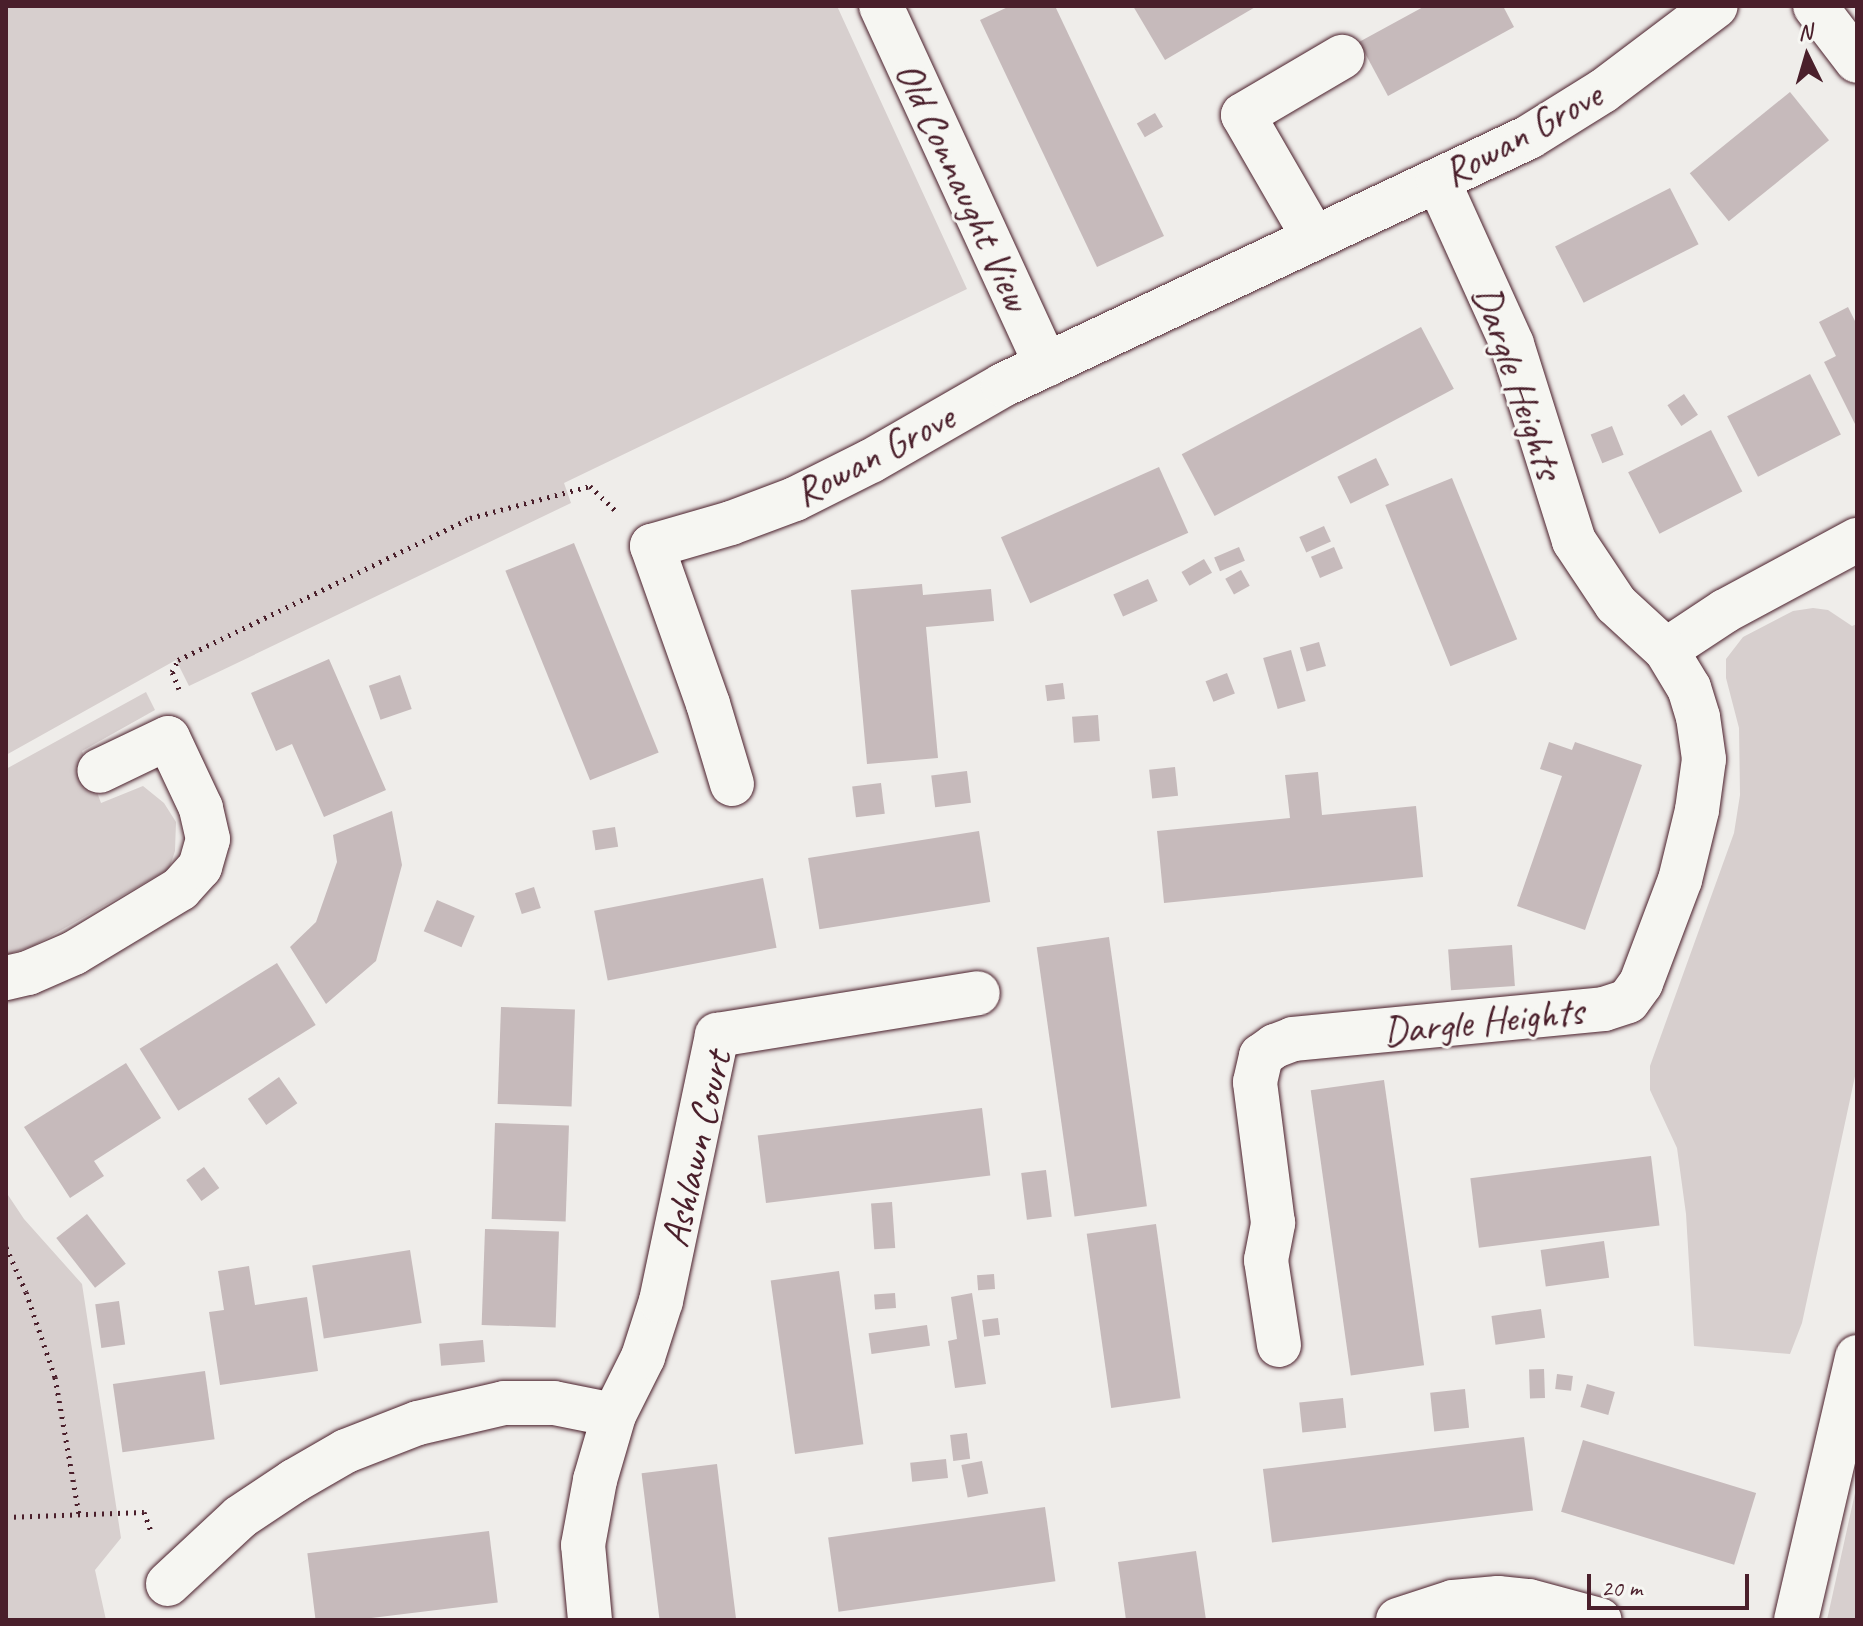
<!DOCTYPE html>
<html>
<head>
<meta charset="utf-8">
<style>
	body { margin:0 }
	#map { position:relative; width:1863px; height:1626px; overflow:hidden; background:#efedea; font-family:Caveat,sans-serif }
	div>[style] { position:absolute }
	.green>* { inset:0; background:#d7cfce }
	.building>* { inset:0; background:#c6babb; transform-origin:0 0 }
	.path>* { height:5px; margin-top:-2.5px; transform-origin:0; background:repeating-linear-gradient(90deg,#4a1f2b 0 2px,transparent 0 8px) }
	.roads { filter:drop-shadow(0 0 2px #4a1f2b) drop-shadow(0 0 2px #4a1f2b) }
	.minor>* { height:44px; margin:-22px; padding:0 22px; transform-origin:22px; border-radius:22px; background:#f6f6f2 }
	span { translate:-50% -50%; white-space:nowrap; text-align:center; line-height:1.15; -webkit-text-stroke:6px #f6f6f2; paint-order:stroke }
	.street-label { font-size:40px; color:#4a1f2b }
	.frame { position:absolute; inset:0; border:8px solid #4a1f2b; pointer-events:none }
	.north { position:absolute; left:1767px; top:16px; width:80px; height:80px; -webkit-text-stroke:6px #f6f6f2; paint-order:stroke; rotate:355deg; font-size:22px; font-weight:700; line-height:32px; text-align:center; color:#4a1f2b }
	.north::after { content:''; display:block; margin:auto; width:28px; height:36px; background:#4a1f2b; clip-path:polygon(50% 0,100% 100%,50% 72%,0 100%) }
	.scale { position:absolute; left:1587px; top:1574px; width:162px; height:36px; box-sizing:border-box; border:4px solid #4a1f2b; border-top:0; padding-left:10px; font-size:24px; line-height:28px; white-space:nowrap; color:#4a1f2b; -webkit-text-stroke:6px #f6f6f2; paint-order:stroke }
</style>
</head>
<body>
<div id="map">
	<div class="green">
		<i style="clip-path:polygon(6px 6px,837px 6px,967px 289px,564px 483px,571px 503px,189px 686px,176px 660px,6px 755px)"></i>
		<i style="clip-path:polygon(1813px 608px,1828px 610px,1852px 626px,1857px 624px,1857px 1067px,1802px 1323px,1790px 1354px,1694px 1346px,1686px 1214px,1677px 1148px,1650px 1090px,1650px 1066px,1734px 833px,1740px 795px,1739px 728px,1726px 678px,1726px 659px,1743px 637px,1793px 611px)"></i>
		<i style="clip-path:polygon(146px 692px,155px 710px,82px 751px,101px 803px,143px 786px,164px 803px,176px 822px,175px 851px,169px 869px,33px 946px,6px 955px,6px 769px)"></i>
		<i style="clip-path:polygon(6px 1192px,24px 1219px,82px 1284px,121px 1538px,95px 1570px,106px 1620px,6px 1620px)"></i>
		<i style="clip-path:polygon(1857px 1484px,1857px 1620px,1827px 1620px)"></i>
	</div>
	<div class="building">
		<i style="clip-path:polygon(1010px 6px,1055px 6px,1164px 236px,1097px 267px,980px 20px)"></i>
		<i style="clip-path:polygon(1133px 6px,1257px 6px,1165px 60px)"></i>
		<i style="clip-path:polygon(1425px 6px,1503px 6px,1514px 27px,1388px 96px,1359px 42px)"></i>
		<i style="left:1790px;top:92px;width:62px;height:129px;rotate:51deg"></i>
		<i style="left:1155px;top:113px;width:16px;height:21px;rotate:60deg"></i>
		<i style="left:1670px;top:188px;width:63px;height:129px;rotate:63deg"></i>
		<i style="clip-path:polygon(1848px 307px,1857px 325px,1855px 424px,1824px 362px,1836px 356px,1819px 322px)"></i>
		<i style="left:1421px;top:327px;width:70px;height:271px;rotate:62deg"></i>
		<i style="left:1810px;top:374px;width:68px;height:93px;rotate:63deg"></i>
		<i style="left:1684px;top:394px;width:25px;height:20px;rotate:56deg"></i>
		<i style="left:1612px;top:426px;width:31px;height:23px;rotate:68deg"></i>
		<i style="left:1711px;top:430px;width:69px;height:93px;rotate:63deg"></i>
		<i style="left:1376px;top:458px;width:30px;height:43px;rotate:64deg"></i>
		<i style="left:1159px;top:467px;width:72px;height:173px;rotate:66deg"></i>
		<i style="left:1452px;top:478px;width:174px;height:72px;rotate:68deg"></i>
		<i style="left:1324px;top:526px;width:17px;height:27px;rotate:66deg"></i>
		<i style="left:574px;top:543px;width:226px;height:74px;rotate:68deg"></i>
		<i style="left:1239px;top:547px;width:15px;height:27px;rotate:67deg"></i>
		<i style="left:1334px;top:547px;width:23px;height:25px;rotate:67deg"></i>
		<i style="left:1204px;top:559px;width:16px;height:26px;rotate:60deg"></i>
		<i style="left:1241px;top:570px;width:18px;height:18px;rotate:61deg"></i>
		<i style="left:1148px;top:579px;width:24px;height:38px;rotate:66deg"></i>
		<i style="clip-path:polygon(922px 584px,923px 595px,991px 589px,994px 621px,926px 627px,938px 758px,867px 764px,851px 590px)"></i>
		<i style="left:1319px;top:642px;width:25px;height:20px;rotate:74deg"></i>
		<i style="left:1291px;top:650px;width:53px;height:29px;rotate:74deg"></i>
		<i style="clip-path:polygon(329px 659px,386px 790px,324px 817px,292px 744px,276px 751px,251px 693px)"></i>
		<i style="left:1227px;top:673px;width:22px;height:23px;rotate:69deg"></i>
		<i style="left:400px;top:675px;width:36px;height:33px;rotate:71deg"></i>
		<i style="left:1063px;top:683px;width:16px;height:18px;rotate:83deg"></i>
		<i style="left:1098px;top:715px;width:26px;height:26px;rotate:86deg"></i>
		<i style="clip-path:polygon(1549px 742px,1572px 750px,1575px 742px,1642px 765px,1585px 930px,1517px 906px,1562px 776px,1540px 769px)"></i>
		<i style="left:1175px;top:767px;width:29px;height:26px;rotate:84deg"></i>
		<i style="left:967px;top:771px;width:32px;height:36px;rotate:83deg"></i>
		<i style="clip-path:polygon(1318px 772px,1322px 815px,1416px 806px,1423px 877px,1164px 903px,1157px 831px,1290px 818px,1285px 775px)"></i>
		<i style="left:881px;top:783px;width:31px;height:29px;rotate:83deg"></i>
		<i style="clip-path:polygon(392px 811px,402px 865px,376px 961px,326px 1004px,290px 947px,316px 922px,337px 862px,333px 835px)"></i>
		<i style="left:615px;top:827px;width:20px;height:23px;rotate:81deg"></i>
		<i style="left:979px;top:831px;width:72px;height:173px;rotate:81deg"></i>
		<i style="left:763px;top:878px;width:71px;height:172px;rotate:79deg"></i>
		<i style="left:534px;top:887px;width:22px;height:20px;rotate:72deg"></i>
		<i style="left:437px;top:900px;width:41px;height:34px;rotate:23deg"></i>
		<i style="left:1109px;top:937px;width:272px;height:73px;rotate:82deg"></i>
		<i style="left:1512px;top:945px;width:41px;height:64px;rotate:86deg"></i>
		<i style="left:277px;top:963px;width:73px;height:162px;rotate:58deg"></i>
		<i style="left:501px;top:1007px;width:74px;height:97px;rotate:2deg"></i>
		<i style="clip-path:polygon(126px 1063px,161px 1118px,94px 1161px,104px 1176px,70px 1198px,24px 1127px)"></i>
		<i style="left:279px;top:1077px;width:32px;height:38px;rotate:55deg"></i>
		<i style="left:1384px;top:1080px;width:288px;height:74px;rotate:82deg"></i>
		<i style="left:982px;top:1108px;width:68px;height:226px;rotate:83deg"></i>
		<i style="left:495px;top:1123px;width:74px;height:96px;rotate:2deg"></i>
		<i style="left:1651px;top:1156px;width:70px;height:182px;rotate:83deg"></i>
		<i style="left:204px;top:1167px;width:26px;height:22px;rotate:54deg"></i>
		<i style="left:1046px;top:1170px;width:47px;height:25px;rotate:83deg"></i>
		<i style="left:892px;top:1202px;width:46px;height:21px;rotate:86deg"></i>
		<i style="left:87px;top:1214px;width:63px;height:39px;rotate:52deg"></i>
		<i style="left:1156px;top:1224px;width:176px;height:70px;rotate:82deg"></i>
		<i style="left:485px;top:1229px;width:74px;height:96px;rotate:2deg"></i>
		<i style="left:1604px;top:1241px;width:37px;height:64px;rotate:82deg"></i>
		<i style="left:410px;top:1250px;width:74px;height:99px;rotate:81deg"></i>
		<i style="clip-path:polygon(249px 1266px,255px 1305px,307px 1297px,318px 1371px,220px 1385px,209px 1312px,224px 1310px,218px 1271px)"></i>
		<i style="left:839px;top:1271px;width:175px;height:69px;rotate:82deg"></i>
		<i style="left:994px;top:1274px;width:15px;height:17px;rotate:86deg"></i>
		<i style="left:895px;top:1293px;width:15px;height:21px;rotate:86deg"></i>
		<i style="clip-path:polygon(972px 1293px,986px 1384px,955px 1388px,948px 1341px,957px 1339px,951px 1297px)"></i>
		<i style="left:119px;top:1301px;width:44px;height:24px;rotate:82deg"></i>
		<i style="left:1541px;top:1309px;width:29px;height:50px;rotate:82deg"></i>
		<i style="left:998px;top:1318px;width:17px;height:16px;rotate:83deg"></i>
		<i style="left:927px;top:1325px;width:21px;height:59px;rotate:82deg"></i>
		<i style="left:483px;top:1340px;width:22px;height:44px;rotate:85deg"></i>
		<i style="left:1544px;top:1369px;width:29px;height:15px;rotate:88deg"></i>
		<i style="left:205px;top:1371px;width:69px;height:93px;rotate:82deg"></i>
		<i style="left:1557px;top:1374px;width:16px;height:15px;rotate:7deg"></i>
		<i style="left:1587px;top:1384px;width:29px;height:24px;rotate:16deg"></i>
		<i style="left:1465px;top:1389px;width:39px;height:35px;rotate:84deg"></i>
		<i style="left:1343px;top:1398px;width:30px;height:44px;rotate:84deg"></i>
		<i style="left:967px;top:1433px;width:26px;height:17px;rotate:83deg"></i>
		<i style="left:1524px;top:1437px;width:74px;height:263px;rotate:83deg"></i>
		<i style="left:1583px;top:1440px;width:181px;height:75px;rotate:17deg"></i>
		<i style="left:946px;top:1459px;width:19px;height:36px;rotate:84deg"></i>
		<i style="left:982px;top:1461px;width:33px;height:21px;rotate:79deg"></i>
		<i style="left:717px;top:1464px;width:157px;height:76px;rotate:83deg"></i>
		<i style="left:1045px;top:1507px;width:75px;height:219px;rotate:82deg"></i>
		<i style="left:489px;top:1531px;width:72px;height:183px;rotate:83deg"></i>
		<i style="clip-path:polygon(1196px 1551px,1206px 1620px,1126px 1620px,1118px 1562px)"></i>
	</div>
	<div class="path">
		<i style="left:179px;top:689px;width:18px;rotate:-112deg"></i>
		<i style="left:172px;top:672px;width:13px;rotate:-63deg"></i>
		<i style="left:178px;top:660px;width:325px;rotate:-25.9deg"></i>
		<i style="left:470px;top:518px;width:124px;rotate:-14.9deg"></i>
		<i style="left:590px;top:486px;width:37px;rotate:44deg"></i>
		<i style="left:6px;top:1247px;width:49px;rotate:66deg"></i>
		<i style="left:26px;top:1292px;width:90px;rotate:71.2deg"></i>
		<i style="left:55px;top:1377px;width:139px;rotate:80.1deg"></i>
		<i style="left:6px;top:1517px;width:138px;rotate:-2.1deg"></i>
		<i style="left:144px;top:1512px;width:20px;rotate:70deg"></i>
	</div>
	<div class="roads">
		<div class="minor">
			<i style="left:881px;top:6px;width:395px;rotate:65.3deg"></i>
			<i style="left:1815px;top:6px;width:69px;rotate:52.6deg"></i>
			<i style="left:1314px;top:238px;width:142px;rotate:-120deg"></i>
			<i style="left:1243px;top:115px;width:115px;rotate:-30.4deg"></i>
			<i style="left:1666px;top:650px;width:71px;rotate:-33.5deg"></i>
			<i style="left:1725px;top:611px;width:150px;rotate:-28.3deg"></i>
			<i style="left:732px;top:784px;width:84px;rotate:-106.7deg"></i>
			<i style="left:708px;top:704px;width:168px;rotate:-109.5deg"></i>
			<i style="left:652px;top:546px;width:82px;rotate:-16.2deg"></i>
			<i style="left:731px;top:523px;width:68px;rotate:-20.6deg"></i>
			<i style="left:795px;top:499px;width:85px;rotate:-26.6deg"></i>
			<i style="left:871px;top:461px;width:152px;rotate:-29.9deg"></i>
			<i style="left:1003px;top:385px;width:582px;rotate:-25.24deg"></i>
			<i style="left:1529px;top:137px;width:87px;rotate:-31.9deg"></i>
			<i style="left:1603px;top:91px;width:141px;rotate:-37deg"></i>
			<i style="left:6px;top:978px;width:23px;rotate:-13deg"></i>
			<i style="left:28px;top:973px;width:50px;rotate:-23.5deg"></i>
			<i style="left:74px;top:953px;width:124px;rotate:-31.1deg"></i>
			<i style="left:180px;top:889px;width:30px;rotate:-48deg"></i>
			<i style="left:200px;top:867px;width:29px;rotate:-74deg"></i>
			<i style="left:208px;top:839px;width:32px;rotate:-103deg"></i>
			<i style="left:201px;top:808px;width:77px;rotate:-115.2deg"></i>
			<i style="left:168px;top:738px;width:76px;rotate:154.4deg"></i>
			<i style="left:1279px;top:1345px;width:86px;rotate:-98.7deg"></i>
			<i style="left:1266px;top:1260px;width:38px;rotate:-79deg"></i>
			<i style="left:1273px;top:1223px;width:142px;rotate:-97.3deg"></i>
			<i style="left:1255px;top:1082px;width:27px;rotate:-77deg"></i>
			<i style="left:1261px;top:1056px;width:17px;rotate:-36deg"></i>
			<i style="left:1275px;top:1046px;width:19px;rotate:-21deg"></i>
			<i style="left:1293px;top:1039px;width:312px;rotate:-5.5deg"></i>
			<i style="left:1604px;top:1009px;width:25px;rotate:-18deg"></i>
			<i style="left:1628px;top:1001px;width:22px;rotate:-54deg"></i>
			<i style="left:1641px;top:983px;width:110px;rotate:-69.3deg"></i>
			<i style="left:1680px;top:880px;width:72px;rotate:-76.3deg"></i>
			<i style="left:1697px;top:810px;width:51px;rotate:-82.2deg"></i>
			<i style="left:1704px;top:759px;width:42px;rotate:-98.1deg"></i>
			<i style="left:1698px;top:717px;width:30px;rotate:-107deg"></i>
			<i style="left:1689px;top:688px;width:44px;rotate:-121.2deg"></i>
			<i style="left:1666px;top:650px;width:68px;rotate:-137.4deg"></i>
			<i style="left:1616px;top:604px;width:76px;rotate:-123.7deg"></i>
			<i style="left:1574px;top:541px;width:207px;rotate:-107.5deg"></i>
			<i style="left:1512px;top:344px;width:179px;rotate:-114.4deg"></i>
			<i style="left:168px;top:1584px;width:98px;rotate:-42.9deg"></i>
			<i style="left:240px;top:1517px;width:65px;rotate:-33.7deg"></i>
			<i style="left:294px;top:1481px;width:60px;rotate:-30deg"></i>
			<i style="left:346px;top:1451px;width:77px;rotate:-21.3deg"></i>
			<i style="left:418px;top:1423px;width:88px;rotate:-13.1deg"></i>
			<i style="left:504px;top:1403px;width:50px"></i>
			<i style="left:554px;top:1403px;width:61px;rotate:11.3deg"></i>
			<i style="left:590px;top:1620px;width:75px;rotate:-95.3deg"></i>
			<i style="left:583px;top:1545px;width:66px;rotate:-79.5deg"></i>
			<i style="left:595px;top:1480px;width:68px;rotate:-73.7deg"></i>
			<i style="left:614px;top:1415px;width:65px;rotate:-63.4deg"></i>
			<i style="left:643px;top:1357px;width:59px;rotate:-72.2deg"></i>
			<i style="left:661px;top:1301px;width:272px;rotate:-78.1deg"></i>
			<i style="left:717px;top:1035px;width:264px;rotate:-9.1deg"></i>
			<i style="left:1398px;top:1620px;width:58px;rotate:-18.1deg"></i>
			<i style="left:1453px;top:1602px;width:45px;rotate:-5.1deg"></i>
			<i style="left:1498px;top:1598px;width:31px;rotate:6deg"></i>
			<i style="left:1529px;top:1601px;width:73px;rotate:15deg"></i>
			<i style="left:1796px;top:1620px;width:270px;rotate:-76.9deg"></i>
		</div>
	</div>
	<div class="street-label">
		<span style="left:1522px;top:134px;rotate:-29deg">Rowan Grove</span>
		<span style="left:963px;top:186px;rotate:65deg">Old Connaught View</span>
		<span style="left:1518px;top:382px;rotate:71deg">Dargle Heights</span>
		<span style="left:874px;top:455px;rotate:-28deg">Rowan Grove</span>
		<span style="left:1483px;top:1021px;rotate:-6deg">Dargle Heights</span>
		<span style="left:696px;top:1149px;rotate:-77deg">Ashlawn Court</span>
	</div>
	<div class="frame"></div>
	<div class="north">N</div>
	<div class="scale">20 m</div>
</div>
</body>
</html>
